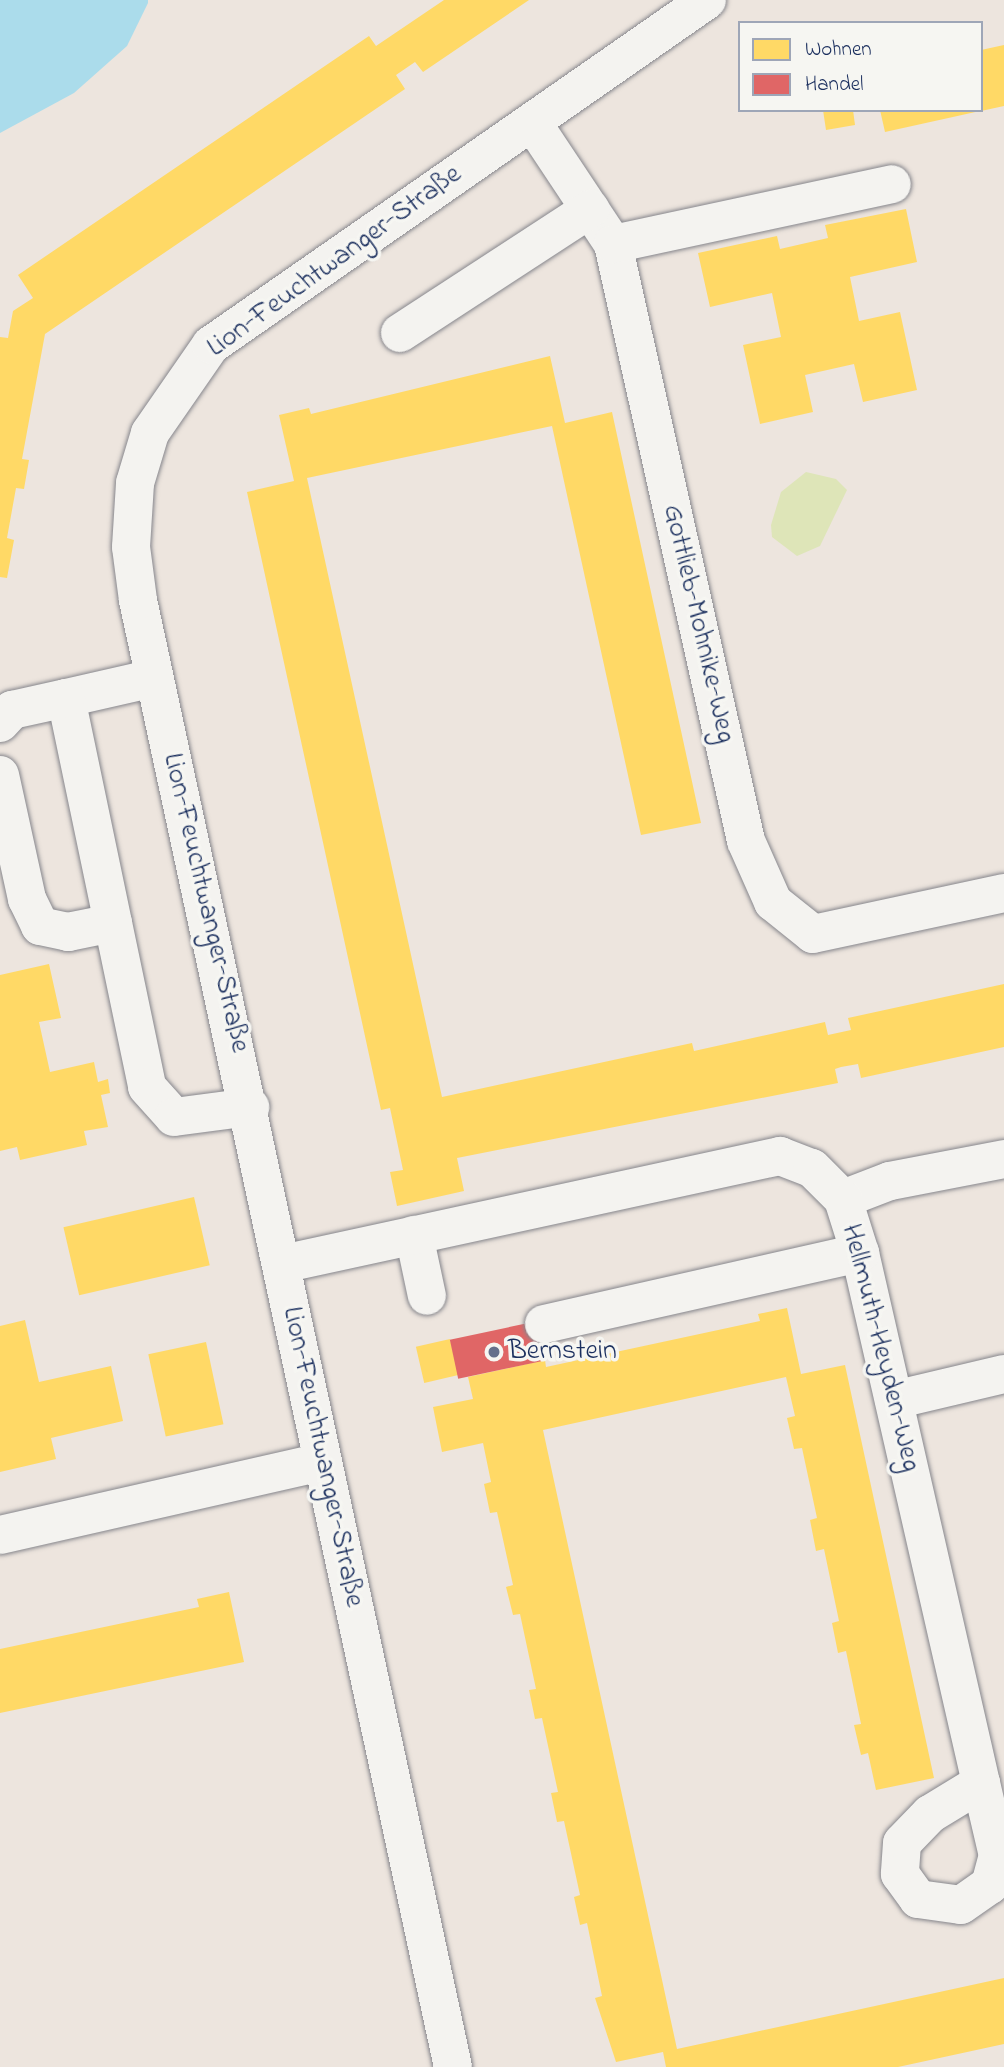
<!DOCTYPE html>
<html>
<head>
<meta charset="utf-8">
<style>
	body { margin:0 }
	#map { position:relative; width:1004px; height:2067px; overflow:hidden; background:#ede5de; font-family:"Indie Flower",sans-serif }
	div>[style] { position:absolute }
	.green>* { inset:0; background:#dee5b8 }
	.water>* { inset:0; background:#abdceb }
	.homes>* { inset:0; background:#ffd966; transform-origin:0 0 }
	.shops>* { inset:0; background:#e06666; transform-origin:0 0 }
	.roads { filter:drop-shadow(0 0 2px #86868c) drop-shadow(0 0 2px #86868c) }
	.minor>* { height:38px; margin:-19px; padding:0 19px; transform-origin:19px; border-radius:19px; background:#f4f3f0 }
	.dots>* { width:19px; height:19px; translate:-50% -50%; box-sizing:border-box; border:4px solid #f6f6f2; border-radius:50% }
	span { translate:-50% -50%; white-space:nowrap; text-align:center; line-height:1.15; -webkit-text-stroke:7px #f6f6f2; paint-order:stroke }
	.street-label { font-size:28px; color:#1b2f5e }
	.poi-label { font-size:28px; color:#1b2f5e }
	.left { translate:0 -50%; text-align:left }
	.legend { position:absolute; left:738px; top:21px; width:245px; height:91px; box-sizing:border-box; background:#f6f6f2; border:2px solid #9ea6b7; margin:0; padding:9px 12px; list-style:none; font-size:21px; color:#1b2f5e }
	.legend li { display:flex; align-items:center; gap:14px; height:35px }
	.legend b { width:35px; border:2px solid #9ea6b7 }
</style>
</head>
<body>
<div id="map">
	<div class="green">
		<i style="clip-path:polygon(806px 472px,836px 479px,847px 490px,820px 546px,797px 556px,772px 537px,771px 525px,781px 492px)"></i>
	</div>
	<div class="water">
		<i style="clip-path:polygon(0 0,148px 0,148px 3px,127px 46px,74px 93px,0 133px)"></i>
	</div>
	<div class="homes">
		<i style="clip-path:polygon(444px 0,529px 0,423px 72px,415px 62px,396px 75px,405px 89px,45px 334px,22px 459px,29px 460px,24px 489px,16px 488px,7px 538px,14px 540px,7px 578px,0 577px,0 337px,8px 338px,13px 311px,33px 298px,18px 275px,369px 36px,376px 46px)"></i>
		<i style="clip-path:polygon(1004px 45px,1004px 106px,981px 111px,981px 50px)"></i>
		<i style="clip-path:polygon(823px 110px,853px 110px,855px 125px,826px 130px)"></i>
		<i style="clip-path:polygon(880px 110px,980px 110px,980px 111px,885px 132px)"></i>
		<i style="clip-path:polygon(906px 209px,917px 262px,850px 277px,859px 321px,900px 312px,917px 390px,863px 402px,854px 364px,805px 375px,813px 412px,760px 424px,743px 345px,781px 337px,772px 293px,710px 307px,698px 253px,777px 236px,780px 249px,828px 238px,825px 225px)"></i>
		<i style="clip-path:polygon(550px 356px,565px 423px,612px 412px,701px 823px,641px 835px,552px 426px,307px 478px,442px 1097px,692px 1043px,694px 1051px,825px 1022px,828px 1035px,851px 1030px,848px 1018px,1004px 984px,1004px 1047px,861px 1078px,858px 1064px,841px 1067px,835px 1069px,838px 1083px,457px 1158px,464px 1191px,397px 1206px,390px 1172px,403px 1170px,390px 1108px,381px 1110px,247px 492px,294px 481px,279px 415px,309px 408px,311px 414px)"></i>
		<i style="clip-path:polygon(49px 964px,61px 1018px,39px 1022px,50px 1072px,94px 1062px,98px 1082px,108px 1079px,110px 1093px,101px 1095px,108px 1127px,84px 1131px,87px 1145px,20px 1160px,17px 1147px,0 1151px,0 975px)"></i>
		<i style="left:194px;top:1197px;width:70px;height:134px;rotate:77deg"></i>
		<i style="clip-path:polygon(787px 1308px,801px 1374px,845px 1365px,934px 1778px,876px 1790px,868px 1753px,861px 1755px,854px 1725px,861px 1724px,846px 1651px,838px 1653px,832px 1623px,839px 1621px,824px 1549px,816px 1551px,810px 1520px,817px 1518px,802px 1448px,794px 1449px,787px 1418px,795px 1416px,786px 1377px,543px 1430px,677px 2049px,1004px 1978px,1004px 2044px,898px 2067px,666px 2067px,663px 2052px,616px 2062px,595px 1998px,602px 1996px,587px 1923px,580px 1925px,574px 1897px,580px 1895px,564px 1821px,557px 1822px,551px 1793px,558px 1792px,542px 1718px,535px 1719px,529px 1690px,536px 1689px,520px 1614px,513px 1615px,506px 1587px,513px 1585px,497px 1512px,490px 1513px,484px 1484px,491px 1482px,483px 1443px,442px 1452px,433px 1407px,473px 1399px,468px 1377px,545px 1360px,546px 1367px,760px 1321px,758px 1314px)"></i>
		<i style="clip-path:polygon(25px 1320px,39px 1382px,111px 1366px,123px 1421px,51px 1438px,56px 1459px,0 1472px,0 1326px)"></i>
		<i style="left:450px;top:1339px;width:37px;height:35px;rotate:77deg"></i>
		<i style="left:206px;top:1342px;width:84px;height:59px;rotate:78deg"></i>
		<i style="clip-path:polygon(229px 1592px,244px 1662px,0 1713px,0 1649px,199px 1607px,197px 1599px)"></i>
	</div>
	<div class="shops">
		<i style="left:533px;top:1322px;width:40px;height:85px;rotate:78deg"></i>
	</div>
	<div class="roads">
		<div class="minor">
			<i style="left:532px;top:122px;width:146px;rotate:56.4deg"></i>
			<i style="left:613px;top:244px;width:612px;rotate:77.44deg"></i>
			<i style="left:746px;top:841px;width:67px;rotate:66.1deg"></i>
			<i style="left:773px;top:902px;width:51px;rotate:38.7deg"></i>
			<i style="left:813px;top:934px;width:195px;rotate:-12.1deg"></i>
			<i style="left:613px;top:244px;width:285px;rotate:-12.1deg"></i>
			<i style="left:400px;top:333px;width:227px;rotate:-33.1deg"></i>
			<i style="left:154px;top:678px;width:90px;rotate:167.2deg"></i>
			<i style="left:66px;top:698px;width:397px;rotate:78.2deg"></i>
			<i style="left:147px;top:1087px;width:40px;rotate:48deg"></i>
			<i style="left:174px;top:1117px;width:77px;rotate:-7.5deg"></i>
			<i style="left:0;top:723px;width:18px;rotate:-47deg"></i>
			<i style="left:12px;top:710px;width:55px;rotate:-12.5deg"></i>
			<i style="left:0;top:775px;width:127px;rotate:77.7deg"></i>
			<i style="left:27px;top:899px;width:30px;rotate:64deg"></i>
			<i style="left:40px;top:926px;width:29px;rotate:12deg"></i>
			<i style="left:68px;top:932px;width:46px;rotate:-11.3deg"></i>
			<i style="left:843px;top:1199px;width:50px;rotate:-21deg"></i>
			<i style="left:890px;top:1181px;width:116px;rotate:-10.9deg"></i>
			<i style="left:414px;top:1235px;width:62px;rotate:78deg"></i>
			<i style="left:282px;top:1264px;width:510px;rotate:-12.24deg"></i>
			<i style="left:780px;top:1156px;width:34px;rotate:21deg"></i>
			<i style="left:812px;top:1168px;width:44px;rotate:45deg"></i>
			<i style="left:843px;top:1199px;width:57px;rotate:72.5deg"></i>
			<i style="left:860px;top:1253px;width:544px;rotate:77.14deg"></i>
			<i style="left:981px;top:1783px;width:60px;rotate:148.7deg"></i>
			<i style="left:930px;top:1814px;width:40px;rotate:134deg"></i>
			<i style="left:902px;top:1843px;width:31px;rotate:94deg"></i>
			<i style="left:900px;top:1874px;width:31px;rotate:54deg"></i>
			<i style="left:918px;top:1899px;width:43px;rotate:7.9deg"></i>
			<i style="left:961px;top:1905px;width:35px;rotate:-35deg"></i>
			<i style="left:990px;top:1885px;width:30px;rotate:-75deg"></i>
			<i style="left:998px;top:1856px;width:75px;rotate:-103.1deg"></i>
			<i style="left:544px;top:1324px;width:324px;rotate:-12.7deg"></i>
			<i style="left:894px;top:1400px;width:113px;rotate:-13.3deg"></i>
			<i style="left:0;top:1535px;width:330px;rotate:-12.8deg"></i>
			<i style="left:453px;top:2067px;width:1500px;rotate:-102.12deg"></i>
			<i style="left:138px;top:600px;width:53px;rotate:-97.5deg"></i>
			<i style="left:131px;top:547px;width:64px;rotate:-86.4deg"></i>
			<i style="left:135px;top:483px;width:52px;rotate:-73.3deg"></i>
			<i style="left:150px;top:433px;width:107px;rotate:-55.3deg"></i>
			<i style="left:211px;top:345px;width:604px;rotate:-34.82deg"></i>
		</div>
	</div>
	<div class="dots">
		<i style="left:494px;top:1352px;background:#646f8b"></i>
	</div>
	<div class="street-label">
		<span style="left:335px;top:262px;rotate:-36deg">Lion-Feuchtwanger-Straße</span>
		<span style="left:698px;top:624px;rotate:77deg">Gottlieb-Mohnike-Weg</span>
		<span style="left:205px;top:903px;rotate:77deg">Lion-Feuchtwanger-Straße</span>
		<span style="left:880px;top:1348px;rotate:76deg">Hellmuth-Heyden-Weg</span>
		<span style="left:322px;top:1457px;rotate:78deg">Lion-Feuchtwanger-Straße</span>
	</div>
	<div class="poi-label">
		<span class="left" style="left:508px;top:1352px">Bernstein</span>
	</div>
	<ul class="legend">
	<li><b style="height:19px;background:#ffd966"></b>Wohnen</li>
	<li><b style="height:19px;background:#e06666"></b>Handel</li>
	</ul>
</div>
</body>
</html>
